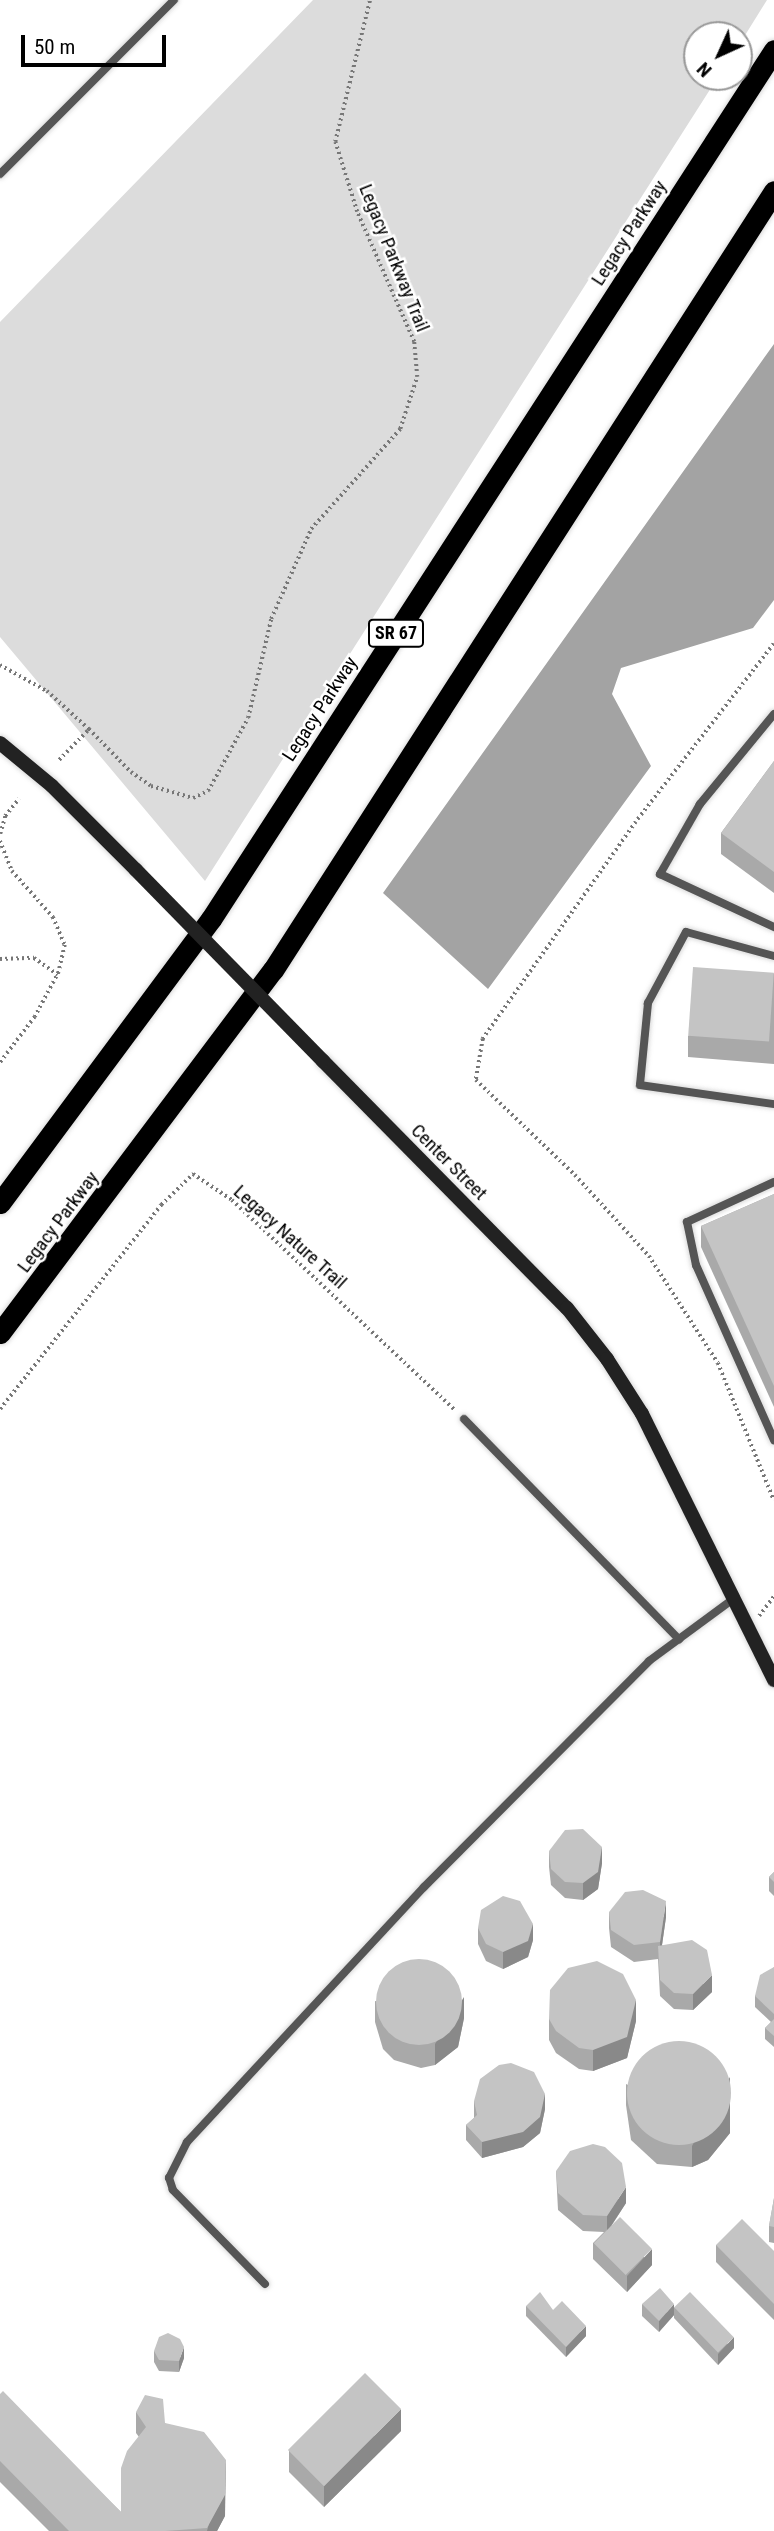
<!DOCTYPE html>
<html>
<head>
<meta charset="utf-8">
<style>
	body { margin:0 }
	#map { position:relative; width:774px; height:2531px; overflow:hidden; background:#fff; font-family:"Roboto Condensed",sans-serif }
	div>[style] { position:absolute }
	.green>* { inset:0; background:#dcdcdc }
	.water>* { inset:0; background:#a3a3a3 }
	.path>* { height:3.5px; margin-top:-1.75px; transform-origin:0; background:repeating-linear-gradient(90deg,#777 0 2px,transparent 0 5.5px) }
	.roads { filter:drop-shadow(0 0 2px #dbdbdb) drop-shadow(0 0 2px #dbdbdb) }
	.lane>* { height:8px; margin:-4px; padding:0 4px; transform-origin:4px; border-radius:4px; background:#555 }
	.secondary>* { height:14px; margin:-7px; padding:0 7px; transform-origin:7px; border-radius:7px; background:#222 }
	.highway>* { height:21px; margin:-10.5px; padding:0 10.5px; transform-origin:10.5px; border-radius:10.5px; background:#000 }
	.secondary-bridge>* { height:14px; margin:-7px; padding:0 7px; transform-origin:7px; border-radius:7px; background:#222 }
	.wall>* { inset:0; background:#a9a9a9 }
	.shaded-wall>* { inset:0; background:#898989 }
	.building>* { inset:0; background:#c4c4c4; transform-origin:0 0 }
	.round { border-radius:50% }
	span { translate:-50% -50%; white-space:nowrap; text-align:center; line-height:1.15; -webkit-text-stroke:5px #fff; paint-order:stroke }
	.shield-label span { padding:2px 5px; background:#fff; border:2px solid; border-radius:5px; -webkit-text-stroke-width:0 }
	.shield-label { font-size:18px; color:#000; font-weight:700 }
	.street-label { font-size:19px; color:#000 }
	.north { position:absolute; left:683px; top:21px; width:70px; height:70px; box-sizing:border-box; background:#fff; border:2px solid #999; border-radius:50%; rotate:225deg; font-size:19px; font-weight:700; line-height:28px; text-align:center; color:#000 }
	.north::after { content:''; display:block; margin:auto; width:24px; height:32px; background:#000; clip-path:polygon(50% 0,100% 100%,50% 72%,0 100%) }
	.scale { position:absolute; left:21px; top:35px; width:145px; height:32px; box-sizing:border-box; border:4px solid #000; border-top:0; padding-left:9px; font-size:21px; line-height:24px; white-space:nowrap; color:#000; -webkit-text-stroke:5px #fff; paint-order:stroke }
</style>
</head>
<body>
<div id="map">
	<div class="green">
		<i style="clip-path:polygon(313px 0,767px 0,739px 45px,739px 35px,697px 35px,697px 77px,718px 77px,205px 881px,0 637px,0 322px)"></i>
	</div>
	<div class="water">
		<i style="clip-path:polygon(774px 344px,774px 600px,753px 628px,621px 668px,612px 694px,651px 766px,488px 989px,383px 893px)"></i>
	</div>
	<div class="path">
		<i style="left:774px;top:644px;width:225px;rotate:127.8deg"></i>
		<i style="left:636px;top:822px;width:266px;rotate:125.2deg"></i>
		<i style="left:483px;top:1039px;width:42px;rotate:99.7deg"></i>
		<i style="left:476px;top:1080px;width:137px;rotate:43.8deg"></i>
		<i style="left:575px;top:1175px;width:110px;rotate:47.6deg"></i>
		<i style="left:649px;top:1256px;width:127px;rotate:57.2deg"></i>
		<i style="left:718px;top:1363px;width:148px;rotate:67.8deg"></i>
		<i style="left:0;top:665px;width:54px;rotate:29deg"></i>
		<i style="left:47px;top:691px;width:57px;rotate:42.1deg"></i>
		<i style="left:59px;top:760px;width:43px;rotate:-45.9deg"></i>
		<i style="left:89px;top:729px;width:60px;rotate:45.7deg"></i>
		<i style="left:131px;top:772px;width:24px;rotate:35deg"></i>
		<i style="left:151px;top:786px;width:44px;rotate:15.9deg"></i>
		<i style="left:193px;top:798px;width:17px;rotate:-25deg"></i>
		<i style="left:208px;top:791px;width:83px;rotate:-61.3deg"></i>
		<i style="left:248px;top:718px;width:102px;rotate:-76.9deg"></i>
		<i style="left:271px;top:619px;width:98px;rotate:-66deg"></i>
		<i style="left:311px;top:529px;width:134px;rotate:-48.3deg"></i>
		<i style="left:400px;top:429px;width:55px;rotate:-71.9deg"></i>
		<i style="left:417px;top:377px;width:35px;rotate:-95deg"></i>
		<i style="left:414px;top:342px;width:142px;rotate:-113.7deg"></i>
		<i style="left:357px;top:212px;width:73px;rotate:-107.4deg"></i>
		<i style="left:335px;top:142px;width:146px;rotate:-76.2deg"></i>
		<i style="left:0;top:834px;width:19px;rotate:-74deg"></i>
		<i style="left:5px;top:816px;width:22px;rotate:-51deg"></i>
		<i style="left:0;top:841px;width:32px;rotate:68deg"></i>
		<i style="left:12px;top:871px;width:62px;rotate:48.3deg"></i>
		<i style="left:53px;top:917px;width:30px;rotate:67deg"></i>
		<i style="left:65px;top:945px;width:28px;rotate:103deg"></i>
		<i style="left:59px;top:972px;width:51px;rotate:118.1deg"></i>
		<i style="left:35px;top:1017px;width:58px;rotate:127.3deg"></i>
		<i style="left:0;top:959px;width:34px;rotate:-2deg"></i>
		<i style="left:34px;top:958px;width:29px;rotate:35deg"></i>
		<i style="left:0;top:1409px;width:260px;rotate:-51.7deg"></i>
		<i style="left:161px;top:1205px;width:45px;rotate:-44.1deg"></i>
		<i style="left:193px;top:1174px;width:47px;rotate:33.7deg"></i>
		<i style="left:232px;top:1200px;width:308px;rotate:43.3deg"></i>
		<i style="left:759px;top:1616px;width:25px;rotate:-53deg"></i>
	</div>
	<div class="roads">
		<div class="lane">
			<i style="left:0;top:174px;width:246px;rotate:-45deg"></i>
			<i style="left:774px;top:714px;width:117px;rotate:129.4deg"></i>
			<i style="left:700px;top:804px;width:81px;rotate:119.7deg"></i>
			<i style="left:660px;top:874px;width:126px;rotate:24.9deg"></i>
			<i style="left:774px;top:956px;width:91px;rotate:-164.7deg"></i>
			<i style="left:686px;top:932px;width:81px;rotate:118.2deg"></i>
			<i style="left:648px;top:1003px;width:82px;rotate:95.6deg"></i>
			<i style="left:640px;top:1085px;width:135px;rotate:8.1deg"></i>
			<i style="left:774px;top:1182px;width:96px;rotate:155.3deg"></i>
			<i style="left:687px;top:1222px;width:44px;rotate:78.2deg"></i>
			<i style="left:696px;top:1265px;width:192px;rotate:66deg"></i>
			<i style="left:464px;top:1419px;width:308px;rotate:45.7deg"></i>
			<i style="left:265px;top:2284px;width:132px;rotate:-134.4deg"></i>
			<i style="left:173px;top:2190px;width:13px;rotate:-108deg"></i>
			<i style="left:169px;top:2178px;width:40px;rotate:-63.4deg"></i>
			<i style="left:187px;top:2142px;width:348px;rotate:-47.1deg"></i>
			<i style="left:424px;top:1887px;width:319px;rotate:-45.1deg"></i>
			<i style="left:649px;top:1661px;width:104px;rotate:-36.4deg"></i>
		</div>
		<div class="secondary">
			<i style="left:0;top:743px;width:67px;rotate:39.6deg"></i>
			<i style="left:52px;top:786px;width:119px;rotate:45deg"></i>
			<i style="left:323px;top:1061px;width:347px;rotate:45.4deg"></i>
			<i style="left:567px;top:1308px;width:65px;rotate:51.9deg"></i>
			<i style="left:607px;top:1359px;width:65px;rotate:57.5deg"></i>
			<i style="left:642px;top:1414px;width:297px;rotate:63.6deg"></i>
		</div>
		<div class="highway">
			<i style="left:0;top:1203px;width:354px;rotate:-53.4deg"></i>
			<i style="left:211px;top:919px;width:1035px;rotate:-57.06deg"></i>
			<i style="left:0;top:1333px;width:454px;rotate:-53.1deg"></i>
			<i style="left:273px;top:970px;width:926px;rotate:-57.25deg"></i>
		</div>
	</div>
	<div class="secondary-bridge">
		<i style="left:136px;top:870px;width:267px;rotate:45.6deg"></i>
	</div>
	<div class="wall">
		<i style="clip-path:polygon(774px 761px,774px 893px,721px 854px,721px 833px)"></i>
		<i style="clip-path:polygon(774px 973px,774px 1064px,688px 1057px,688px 1036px)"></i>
		<i style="clip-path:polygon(774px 1194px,774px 1407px,701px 1247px,701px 1226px)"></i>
		<i style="clip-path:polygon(549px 1851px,602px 1863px,598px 1889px,583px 1900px,565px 1898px,551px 1885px,549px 1867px)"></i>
		<i style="clip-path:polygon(774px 1872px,774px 1896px,769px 1891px,769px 1877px)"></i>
		<i style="clip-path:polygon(609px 1912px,666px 1917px,662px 1945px,712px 1992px,693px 2010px,674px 2009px,660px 1996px,658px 1959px,634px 1962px,611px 1947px,609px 1928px)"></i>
		<i style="clip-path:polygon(478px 1928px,533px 1940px,528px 1957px,503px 1969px,486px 1961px,478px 1944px)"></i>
		<i style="clip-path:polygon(774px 1967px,774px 2047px,765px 2039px,765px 2028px,771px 2022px,755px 2007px,755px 1996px)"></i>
		<i style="clip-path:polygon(375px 2001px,464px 2018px,458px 2047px,435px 2065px,421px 2068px,394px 2060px,383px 2049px,375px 2022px)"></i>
		<i style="clip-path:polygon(549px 2019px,636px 2021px,627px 2058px,593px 2071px,579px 2069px,556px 2053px,549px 2040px)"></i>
		<i style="clip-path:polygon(626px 2084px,730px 2133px,708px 2160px,692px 2167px,657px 2164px,631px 2140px,626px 2105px)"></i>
		<i style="clip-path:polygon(474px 2101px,545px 2109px,540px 2133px,523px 2147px,482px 2158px,466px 2140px,466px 2125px,474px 2118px)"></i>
		<i style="clip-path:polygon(556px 2171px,626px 2203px,612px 2225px,652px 2265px,627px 2292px,593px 2259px,593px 2243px,604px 2232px,583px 2231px,558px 2210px)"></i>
		<i style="clip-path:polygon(774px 2198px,774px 2243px,769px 2242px,769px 2226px)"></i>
		<i style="clip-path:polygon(716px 2245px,774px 2251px,774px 2320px,716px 2262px)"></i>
		<i style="clip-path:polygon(642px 2304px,674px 2315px,659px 2332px,642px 2316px)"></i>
		<i style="clip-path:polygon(526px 2306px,553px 2310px,586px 2336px,566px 2357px,526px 2316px)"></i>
		<i style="clip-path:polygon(674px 2307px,734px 2348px,718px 2365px,674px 2318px)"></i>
		<i style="clip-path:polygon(154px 2351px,184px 2358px,179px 2372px,159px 2371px,154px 2362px)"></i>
		<i style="clip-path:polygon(0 2394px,121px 2512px,139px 2437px,136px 2433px,136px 2412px,165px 2423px,225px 2516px,217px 2531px,49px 2531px,0 2482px)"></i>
		<i style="clip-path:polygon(401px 2431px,324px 2507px,289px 2472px,289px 2451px)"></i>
	</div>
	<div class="shaded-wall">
		<i style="clip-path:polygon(602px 1847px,602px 1863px,598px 1889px,583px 1900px,583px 1883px)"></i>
		<i style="clip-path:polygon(666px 1901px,666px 1917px,660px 1959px,660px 1942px)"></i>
		<i style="clip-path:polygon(533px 1924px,533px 1940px,528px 1957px,503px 1969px,503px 1952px)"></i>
		<i style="clip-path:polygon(712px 1975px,712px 1992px,693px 2010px,693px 1994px)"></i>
		<i style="clip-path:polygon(464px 1997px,464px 2018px,458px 2047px,435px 2065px,435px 2044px)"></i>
		<i style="clip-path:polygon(636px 2000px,636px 2021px,627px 2058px,593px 2071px,593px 2050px)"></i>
		<i style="clip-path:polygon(730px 2077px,730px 2133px,708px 2160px,692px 2167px,692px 2146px)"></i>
		<i style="clip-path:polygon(545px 2094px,545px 2109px,540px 2133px,523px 2147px,482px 2158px,482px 2142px)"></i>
		<i style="clip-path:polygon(626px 2187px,626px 2203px,607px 2232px,607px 2216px)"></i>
		<i style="clip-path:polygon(652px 2249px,652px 2265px,627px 2292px,627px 2276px)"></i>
		<i style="clip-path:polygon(674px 2304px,674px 2315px,659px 2332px,659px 2321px)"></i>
		<i style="clip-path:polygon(586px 2326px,586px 2336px,566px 2357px,566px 2347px)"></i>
		<i style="clip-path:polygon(734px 2337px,734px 2348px,718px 2365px,718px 2354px)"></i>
		<i style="clip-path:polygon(184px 2347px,184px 2358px,179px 2372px,179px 2361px)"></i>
		<i style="clip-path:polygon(401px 2409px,401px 2431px,324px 2507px,324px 2486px)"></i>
		<i style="clip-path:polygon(226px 2460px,225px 2516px,217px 2531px,207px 2531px)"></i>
	</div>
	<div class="building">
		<i style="clip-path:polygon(774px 761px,774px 872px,721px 833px)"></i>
		<i style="left:693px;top:967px;width:81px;height:69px;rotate:4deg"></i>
		<i style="clip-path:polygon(774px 1194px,774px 1386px,701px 1226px)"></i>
		<i style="clip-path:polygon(583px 1829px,602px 1847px,598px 1872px,583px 1883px,565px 1882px,551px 1869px,549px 1851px,565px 1830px)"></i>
		<i style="clip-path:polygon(774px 1872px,774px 1882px,769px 1877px)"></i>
		<i style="clip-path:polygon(643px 1890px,666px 1901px,660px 1942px,634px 1945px,611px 1930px,609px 1912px,625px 1892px)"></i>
		<i style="clip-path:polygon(503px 1896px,520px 1901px,533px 1924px,528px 1941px,503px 1952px,486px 1944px,478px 1928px,481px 1910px)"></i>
		<i style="clip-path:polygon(692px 1940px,707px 1950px,712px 1975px,693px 1994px,674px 1993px,660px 1980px,658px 1946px)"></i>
		<i class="round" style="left:376px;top:1959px;width:86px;height:86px"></i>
		<i style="clip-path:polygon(597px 1961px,623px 1974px,636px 2000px,627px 2037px,593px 2050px,579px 2048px,556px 2031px,549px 2019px,550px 1990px,568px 1968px)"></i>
		<i style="clip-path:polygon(774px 1967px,774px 2014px,755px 1996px,760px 1975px)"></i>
		<i style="clip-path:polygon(774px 2019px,774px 2036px,765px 2028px)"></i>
		<i class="round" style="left:627px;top:2041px;width:104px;height:104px"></i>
		<i style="clip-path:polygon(511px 2063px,534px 2072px,545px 2094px,540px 2117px,523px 2132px,482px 2142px,466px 2125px,477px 2115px,474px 2101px,480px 2079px,499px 2065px)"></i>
		<i style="clip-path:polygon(593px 2144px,605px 2147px,622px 2163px,626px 2187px,607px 2216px,583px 2215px,558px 2193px,556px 2171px,570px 2151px)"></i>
		<i style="clip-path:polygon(774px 2198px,774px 2227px,769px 2226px)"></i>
		<i style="left:620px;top:2217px;width:45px;height:37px;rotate:45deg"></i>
		<i style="clip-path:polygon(742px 2219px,774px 2251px,774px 2304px,716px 2245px)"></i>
		<i style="clip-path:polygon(660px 2288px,674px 2304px,659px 2321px,642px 2304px)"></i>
		<i style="clip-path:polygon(540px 2292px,553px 2310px,562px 2301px,586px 2326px,566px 2347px,526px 2306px)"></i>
		<i style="left:690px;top:2292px;width:63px;height:22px;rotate:46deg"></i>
		<i style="clip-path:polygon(168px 2333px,180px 2339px,184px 2347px,179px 2361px,159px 2360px,154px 2351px,159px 2337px)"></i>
		<i style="left:365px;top:2373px;width:51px;height:109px;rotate:45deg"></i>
		<i style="clip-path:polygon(3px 2391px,121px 2512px,121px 2468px,127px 2451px,146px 2427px,136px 2412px,145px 2395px,163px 2399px,165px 2423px,204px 2432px,226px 2460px,225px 2495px,207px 2528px,165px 2531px,69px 2531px,0 2461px,0 2394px)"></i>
	</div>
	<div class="shield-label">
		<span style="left:396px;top:633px">SR 67</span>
	</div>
	<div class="street-label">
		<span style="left:629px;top:233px;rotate:-57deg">Legacy Parkway</span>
		<span style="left:394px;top:258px;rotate:68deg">Legacy Parkway Trail</span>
		<span style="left:320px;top:709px;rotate:-57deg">Legacy Parkway</span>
		<span style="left:449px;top:1162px;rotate:45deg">Center Street</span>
		<span style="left:58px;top:1222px;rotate:-53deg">Legacy Parkway</span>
		<span style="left:290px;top:1237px;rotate:42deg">Legacy Nature Trail</span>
	</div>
	<div class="north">N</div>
	<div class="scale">50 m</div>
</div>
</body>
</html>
